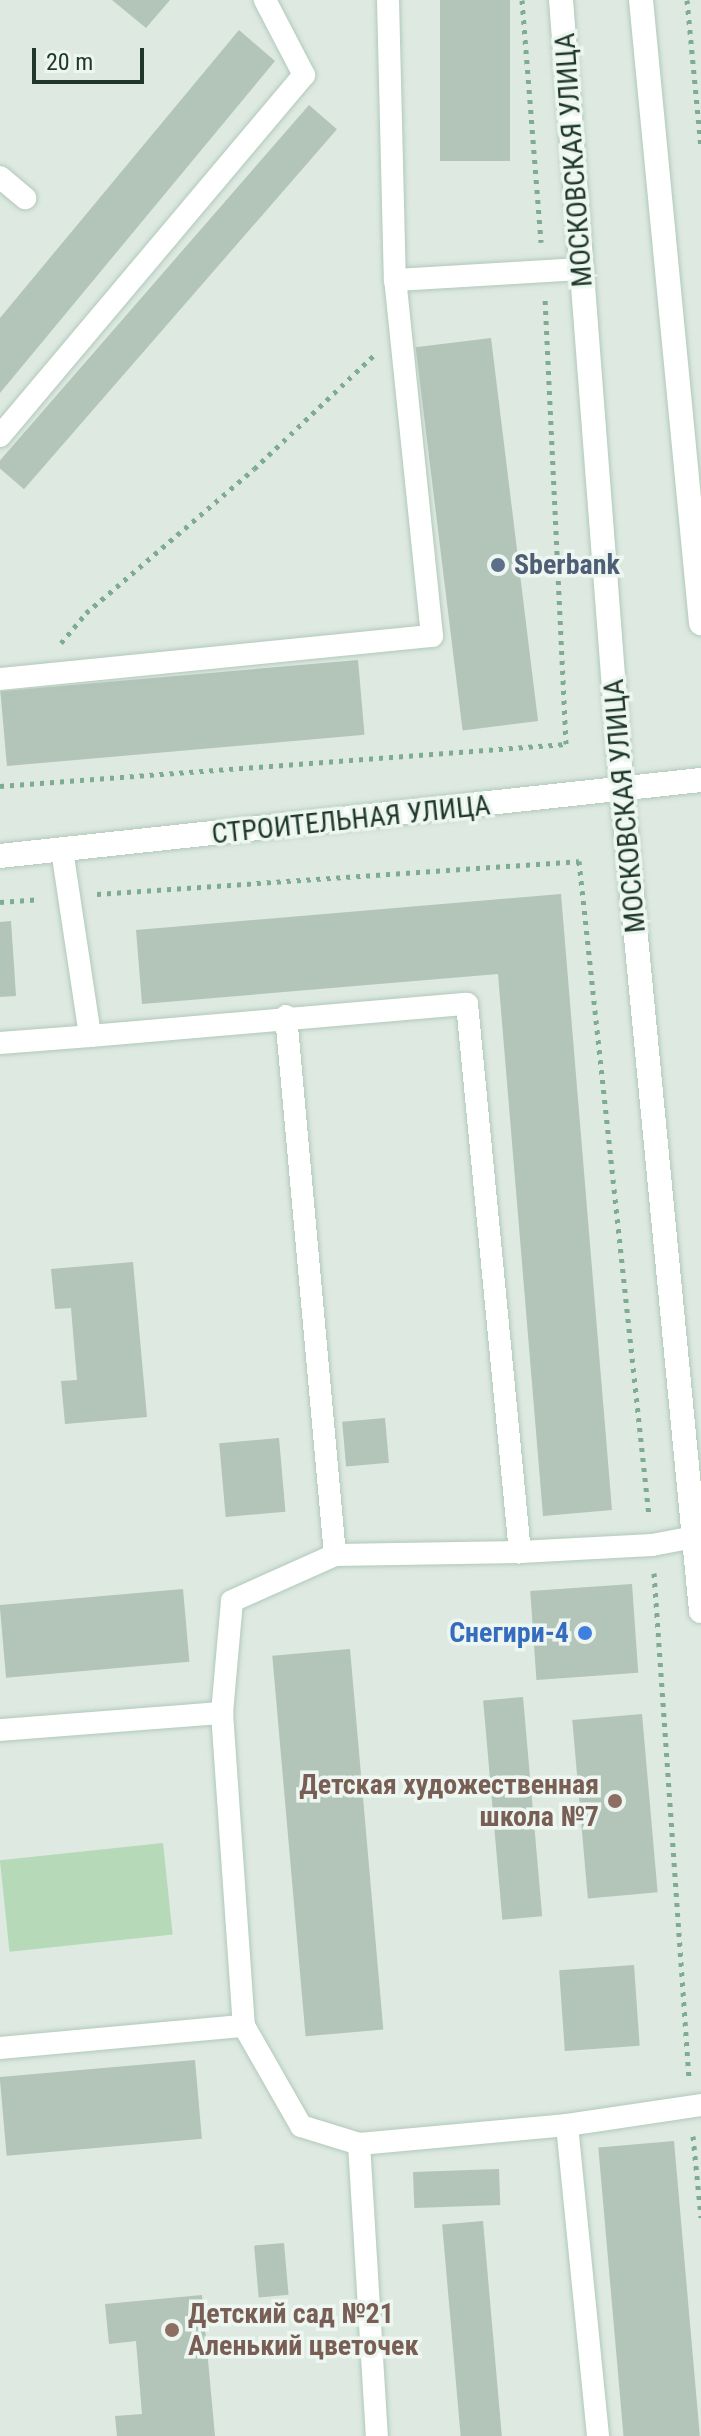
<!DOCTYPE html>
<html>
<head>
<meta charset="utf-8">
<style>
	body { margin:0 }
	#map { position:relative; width:701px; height:2436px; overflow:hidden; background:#dde9e1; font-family:"Roboto Condensed",sans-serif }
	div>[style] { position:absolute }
	.green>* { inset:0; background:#b6dab7; transform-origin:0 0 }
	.building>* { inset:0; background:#b3c4b9; transform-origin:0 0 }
	.path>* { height:5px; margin-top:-2.5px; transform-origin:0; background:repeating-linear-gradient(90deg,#7eac92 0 4px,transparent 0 10px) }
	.roads { filter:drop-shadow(0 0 2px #b1c9ba) drop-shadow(0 0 2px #b1c9ba) }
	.lane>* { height:22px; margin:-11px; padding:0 11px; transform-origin:11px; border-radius:11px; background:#fff }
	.secondary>* { height:24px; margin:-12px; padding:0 12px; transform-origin:12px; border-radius:12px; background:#fff }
	.dots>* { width:22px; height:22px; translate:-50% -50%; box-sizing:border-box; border:4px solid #edf6f0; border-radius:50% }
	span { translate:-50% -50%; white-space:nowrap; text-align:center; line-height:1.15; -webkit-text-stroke:7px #edf6f0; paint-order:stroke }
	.street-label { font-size:28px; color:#1f382b }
	.service-label { font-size:28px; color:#4e5e75; font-weight:700 }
	.left { translate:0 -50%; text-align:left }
	.shop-label { font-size:28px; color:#366cbe; font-weight:700 }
	.right { translate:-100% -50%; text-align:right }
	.education-label { font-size:28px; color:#785e54; font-weight:700 }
	.scale { position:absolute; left:32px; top:48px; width:112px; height:36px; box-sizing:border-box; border:4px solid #1f382b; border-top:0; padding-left:10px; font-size:24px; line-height:28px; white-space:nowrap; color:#1f382b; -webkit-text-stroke:6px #edf6f0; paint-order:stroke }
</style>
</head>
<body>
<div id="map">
	<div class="green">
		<i style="left:163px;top:1843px;width:92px;height:164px;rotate:84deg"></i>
	</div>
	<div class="building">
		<i style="clip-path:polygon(112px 0,170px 0,146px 28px)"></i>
		<i style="left:440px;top:0;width:70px;height:161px"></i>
		<i style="clip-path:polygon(239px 30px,275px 61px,0 393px,0 318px)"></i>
		<i style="left:309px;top:105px;width:37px;height:477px;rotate:41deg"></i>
		<i style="left:491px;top:338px;width:386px;height:76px;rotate:83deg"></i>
		<i style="left:358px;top:660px;width:75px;height:359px;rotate:85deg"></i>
		<i style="clip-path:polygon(561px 894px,612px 1510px,543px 1516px,498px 974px,142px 1004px,136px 930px)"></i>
		<i style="clip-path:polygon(11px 921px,16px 996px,0 997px,0 922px)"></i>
		<i style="clip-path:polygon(133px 1262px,147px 1417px,65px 1424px,61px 1381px,77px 1380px,71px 1308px,55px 1309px,51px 1269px)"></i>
		<i style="left:385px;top:1418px;width:45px;height:43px;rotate:85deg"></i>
		<i style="left:279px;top:1438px;width:74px;height:60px;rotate:85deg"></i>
		<i style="left:632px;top:1584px;width:89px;height:102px;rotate:86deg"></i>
		<i style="left:183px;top:1589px;width:73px;height:184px;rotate:85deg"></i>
		<i style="left:350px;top:1649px;width:382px;height:78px;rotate:85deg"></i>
		<i style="left:523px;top:1697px;width:220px;height:40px;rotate:85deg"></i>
		<i style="left:642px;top:1714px;width:179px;height:70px;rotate:85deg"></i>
		<i style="left:634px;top:1965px;width:81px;height:75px;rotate:86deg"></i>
		<i style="left:195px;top:2060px;width:79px;height:196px;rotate:85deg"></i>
		<i style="left:674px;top:2141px;width:296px;height:76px;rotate:85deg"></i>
		<i style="left:499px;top:2169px;width:36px;height:86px;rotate:88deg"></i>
		<i style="left:483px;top:2221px;width:216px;height:41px;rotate:85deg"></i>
		<i style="left:284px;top:2243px;width:52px;height:30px;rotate:85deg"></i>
		<i style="clip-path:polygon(202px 2295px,215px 2436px,117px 2436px,115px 2416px,142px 2414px,136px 2341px,109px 2344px,105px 2304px)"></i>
	</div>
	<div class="path">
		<i style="left:522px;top:0;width:243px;rotate:85.5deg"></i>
		<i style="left:687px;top:0;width:150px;rotate:84.6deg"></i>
		<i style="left:61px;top:643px;width:39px;rotate:-50deg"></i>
		<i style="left:86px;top:613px;width:221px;rotate:-40.6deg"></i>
		<i style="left:254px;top:469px;width:166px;rotate:-43.5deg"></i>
		<i style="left:0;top:786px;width:568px;rotate:-4.24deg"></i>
		<i style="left:566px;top:744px;width:444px;rotate:-92.7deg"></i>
		<i style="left:97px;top:894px;width:483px;rotate:-3.9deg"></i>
		<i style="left:579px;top:861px;width:659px;rotate:83.9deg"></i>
		<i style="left:0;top:902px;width:39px;rotate:-4deg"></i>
		<i style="left:654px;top:1573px;width:506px;rotate:86.04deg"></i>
		<i style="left:693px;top:2136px;width:82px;rotate:84.4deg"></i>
	</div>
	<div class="roads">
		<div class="lane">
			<i style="left:388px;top:0;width:280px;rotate:88.6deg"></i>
			<i style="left:0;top:177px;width:33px;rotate:40deg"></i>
			<i style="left:0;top:436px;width:472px;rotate:-49.9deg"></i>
			<i style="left:304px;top:75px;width:85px;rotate:-117.5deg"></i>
			<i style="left:0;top:679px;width:434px;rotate:-5.7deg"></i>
			<i style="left:432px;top:636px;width:358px;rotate:-95.9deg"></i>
			<i style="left:395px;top:280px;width:187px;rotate:-3.4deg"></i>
			<i style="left:62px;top:850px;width:188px;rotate:81.4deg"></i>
			<i style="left:90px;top:1036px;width:378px;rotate:-4.9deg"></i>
			<i style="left:467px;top:1004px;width:551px;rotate:84.48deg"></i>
			<i style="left:520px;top:1552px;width:132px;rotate:-3deg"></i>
			<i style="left:652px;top:1545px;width:43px;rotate:-10.8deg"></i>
			<i style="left:0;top:1043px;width:90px;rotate:-4.4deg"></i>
			<i style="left:335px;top:1555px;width:185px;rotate:-0.9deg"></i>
			<i style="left:222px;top:1713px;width:314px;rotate:86deg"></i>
			<i style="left:244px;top:2026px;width:115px;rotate:60.3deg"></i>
			<i style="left:301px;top:2126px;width:61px;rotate:17.2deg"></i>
			<i style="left:359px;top:2144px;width:209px;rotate:-5.2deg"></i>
			<i style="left:567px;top:2125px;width:135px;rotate:-8.5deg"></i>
			<i style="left:0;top:1730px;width:223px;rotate:-4.4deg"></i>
			<i style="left:222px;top:1713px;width:112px;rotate:-84.9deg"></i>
			<i style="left:232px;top:1601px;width:113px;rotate:-24.1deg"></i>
			<i style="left:335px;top:1555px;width:541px;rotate:-95.19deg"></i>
			<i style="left:0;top:2048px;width:245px;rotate:-5.2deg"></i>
			<i style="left:567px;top:2125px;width:313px;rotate:84.3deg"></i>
			<i style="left:359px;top:2144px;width:293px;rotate:86.5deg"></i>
		</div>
		<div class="secondary">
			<i style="left:561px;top:0;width:794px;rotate:85.6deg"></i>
			<i style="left:622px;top:792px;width:823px;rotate:84.49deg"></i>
			<i style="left:641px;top:0;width:626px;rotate:84.5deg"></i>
			<i style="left:0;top:856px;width:705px;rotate:-6.19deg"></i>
		</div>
	</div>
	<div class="dots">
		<i style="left:498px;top:565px;background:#5c6f8a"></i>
		<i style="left:585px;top:1633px;background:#3f7fe0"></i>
		<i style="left:615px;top:1801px;background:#8d6e63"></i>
		<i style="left:172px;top:2330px;background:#8d6e63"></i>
	</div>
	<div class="street-label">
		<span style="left:574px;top:160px;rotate:-94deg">МОСКОВСКАЯ УЛИЦА</span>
		<span style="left:625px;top:806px;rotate:-95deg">МОСКОВСКАЯ УЛИЦА</span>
		<span style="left:351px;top:820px;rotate:-6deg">СТРОИТЕЛЬНАЯ УЛИЦА</span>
	</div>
	<div class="service-label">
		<span class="left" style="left:514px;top:565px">Sberbank</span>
	</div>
	<div class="shop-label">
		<span class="right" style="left:569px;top:1633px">Снегири-4</span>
	</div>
	<div class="education-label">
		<span class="right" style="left:599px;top:1801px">Детская художественная<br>школа №7</span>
		<span class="left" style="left:188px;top:2330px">Детский сад №21<br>Аленький цветочек</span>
	</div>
	<div class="scale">20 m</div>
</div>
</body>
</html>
